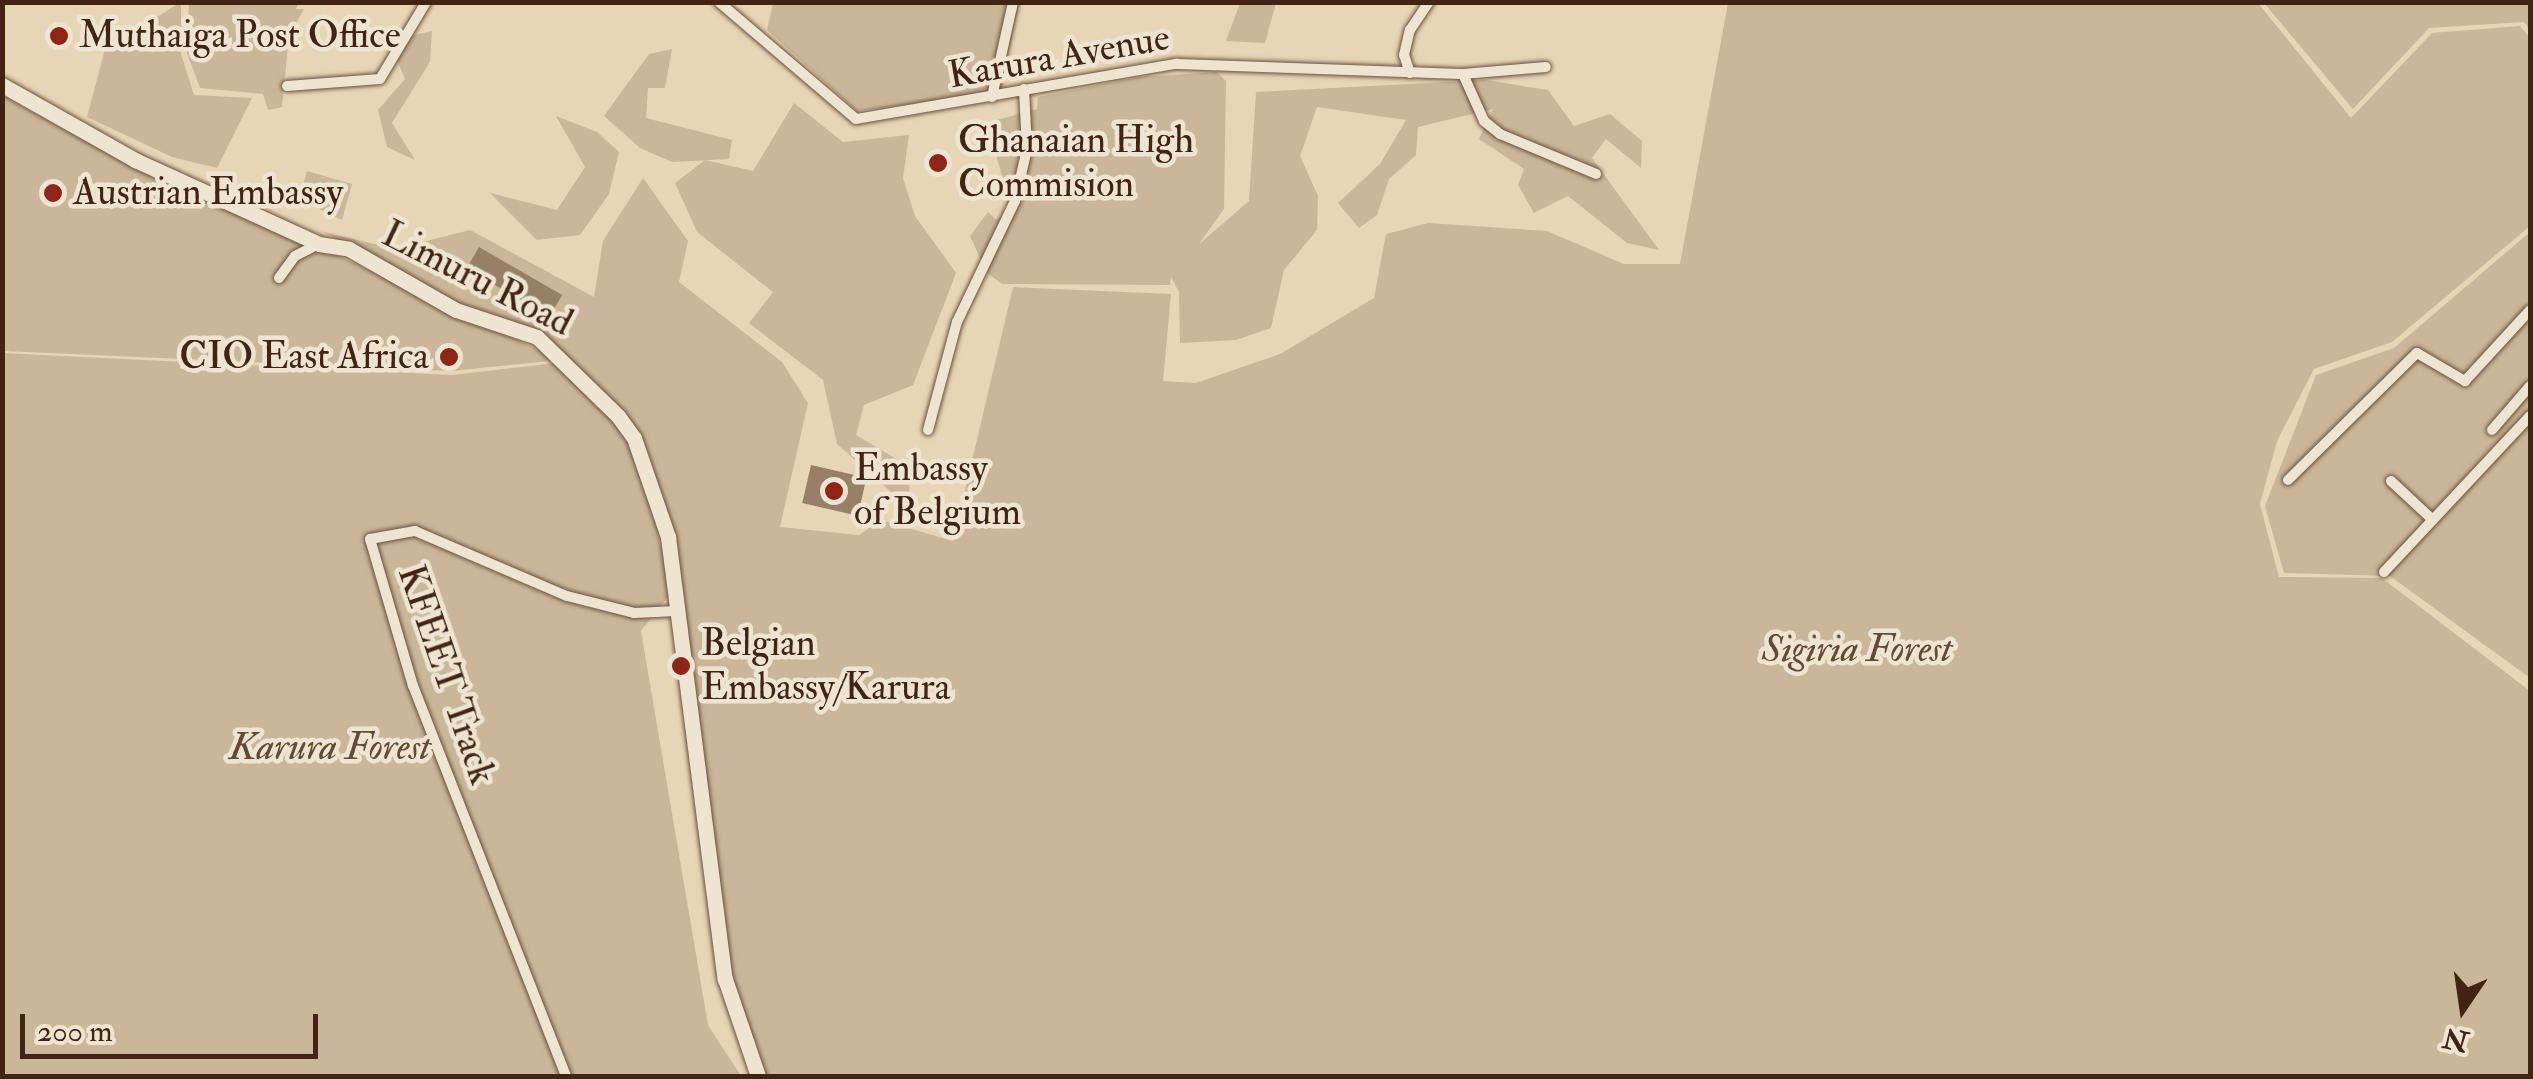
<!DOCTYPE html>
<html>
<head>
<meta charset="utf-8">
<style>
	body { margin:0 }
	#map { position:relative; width:2533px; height:1079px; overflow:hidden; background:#e7d5b7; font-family:"IM FELL Double Pica",serif }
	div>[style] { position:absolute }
	.green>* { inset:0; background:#cab79b }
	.building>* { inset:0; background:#968168; transform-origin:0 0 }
	.roads { filter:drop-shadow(0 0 2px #69513b) drop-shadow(0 0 2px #69513b) }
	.street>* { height:10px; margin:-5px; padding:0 5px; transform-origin:5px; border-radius:5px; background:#efe4d0 }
	.secondary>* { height:15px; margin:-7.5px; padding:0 7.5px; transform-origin:7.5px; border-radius:7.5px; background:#efe4d0 }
	.dots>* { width:28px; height:28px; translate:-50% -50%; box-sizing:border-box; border:5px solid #efe4d0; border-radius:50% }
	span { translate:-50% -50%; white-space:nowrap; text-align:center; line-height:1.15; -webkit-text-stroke:9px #efe4d0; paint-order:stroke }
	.poi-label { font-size:38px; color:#3f2512 }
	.left { translate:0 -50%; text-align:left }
	.right { translate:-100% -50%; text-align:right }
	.street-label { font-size:38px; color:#3f2512 }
	.park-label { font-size:38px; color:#624a34; font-style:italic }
	.frame { position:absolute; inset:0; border:5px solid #3f2512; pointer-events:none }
	.north { position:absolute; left:2413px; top:959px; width:100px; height:100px; -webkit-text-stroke:8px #efe4d0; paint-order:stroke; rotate:193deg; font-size:28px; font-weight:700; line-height:40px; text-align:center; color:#3f2512 }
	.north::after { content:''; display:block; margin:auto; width:35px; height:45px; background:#3f2512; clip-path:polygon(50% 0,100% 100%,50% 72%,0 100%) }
	.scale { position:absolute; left:20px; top:1014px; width:298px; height:45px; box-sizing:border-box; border:5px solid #3f2512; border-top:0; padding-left:12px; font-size:30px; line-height:35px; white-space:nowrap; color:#3f2512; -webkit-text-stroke:8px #efe4d0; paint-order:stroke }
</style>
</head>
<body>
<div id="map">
	<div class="green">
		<i style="clip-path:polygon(181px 2px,181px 54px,194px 95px,252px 98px,217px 168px,172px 157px,87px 117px,105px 49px)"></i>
		<i style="clip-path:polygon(189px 3px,298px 3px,296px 9px,304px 9px,289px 36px,282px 107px,268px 110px,263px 94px,200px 88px,187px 53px)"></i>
		<i style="clip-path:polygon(773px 3px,1019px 3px,1001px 92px,857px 111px,767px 30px)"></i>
		<i style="clip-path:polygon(1240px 3px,1276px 3px,1265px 43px,1226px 41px)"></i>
		<i style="clip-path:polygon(1728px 3px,2258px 3px,2351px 118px,2432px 33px,2520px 26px,2530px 38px,2530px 226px,2392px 342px,2314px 369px,2277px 441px,2260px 504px,2279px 577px,2382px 578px,2530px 691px,2530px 1076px,758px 1076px,738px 1026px,660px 518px,650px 496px,671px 593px,641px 631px,708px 1025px,741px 1076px,3px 1076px,3px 353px,452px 375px,565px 362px,601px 394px,583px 371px,511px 324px,439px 298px,324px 232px,395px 249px,470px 230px,594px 297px,603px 241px,643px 178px,688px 241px,679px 282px,782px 362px,808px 403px,780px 527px,859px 535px,881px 520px,953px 541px,1013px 287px,1171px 294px,1163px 381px,1196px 383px,1280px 354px,1374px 298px,1386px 234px,1428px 223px,1547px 231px,1624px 264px,1680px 264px)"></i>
		<i style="clip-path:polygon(2264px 3px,2530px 3px,2530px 30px,2524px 22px,2429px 28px,2353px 109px)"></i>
		<i style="clip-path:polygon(432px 31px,430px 62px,392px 123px,415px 160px,387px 147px,378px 110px,405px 79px,389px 41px)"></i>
		<i style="clip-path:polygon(672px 49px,665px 88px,648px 88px,646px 118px,732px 140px,729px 159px,672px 162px,640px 148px,604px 116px,649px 54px)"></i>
		<i style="clip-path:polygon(1217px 72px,1226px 81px,1224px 209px,1199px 244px,1249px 201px,1256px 92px,1486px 80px,1548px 90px,1574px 126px,1610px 114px,1642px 141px,1641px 168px,1606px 139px,1592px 158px,1659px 250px,1627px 243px,1568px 196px,1534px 213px,1518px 185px,1524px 169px,1479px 139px,1493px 109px,1418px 127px,1416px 155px,1389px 179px,1377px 215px,1359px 228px,1338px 203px,1380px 164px,1406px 120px,1317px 107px,1300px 156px,1318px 196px,1317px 230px,1284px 270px,1271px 328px,1236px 340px,1180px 343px,1179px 292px,1171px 277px,1170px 285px,1002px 284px,987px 273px,970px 236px,988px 212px,997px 220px,1011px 205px,994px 149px,974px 126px,1037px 109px,1038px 97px,1139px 77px)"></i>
		<i style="clip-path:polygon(3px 96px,172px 188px,273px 225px,559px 360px,452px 371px,3px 351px)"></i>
		<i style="clip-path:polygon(794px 103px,843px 142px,909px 135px,903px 178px,915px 216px,956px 273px,913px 385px,864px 405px,856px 435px,910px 467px,909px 508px,837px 444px,823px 380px,749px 323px,773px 292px,697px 232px,675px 183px,705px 160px,753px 171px)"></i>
		<i style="clip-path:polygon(556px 116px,597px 132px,619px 152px,609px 194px,580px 235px,537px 240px,490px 193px,557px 210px,585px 167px)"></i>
		<i style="clip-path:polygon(307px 171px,352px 184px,342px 220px,299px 199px)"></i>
		<i style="clip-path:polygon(2530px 232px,2530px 678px,2390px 576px,2284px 573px,2265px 506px,2316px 375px,2394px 348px)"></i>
	</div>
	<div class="building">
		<i style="left:479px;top:247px;width:96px;height:25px;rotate:30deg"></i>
		<i style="left:811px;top:465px;width:57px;height:39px;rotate:13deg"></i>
	</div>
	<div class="roads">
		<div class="street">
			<i style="left:719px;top:2px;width:180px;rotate:40.5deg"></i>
			<i style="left:856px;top:119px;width:325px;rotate:-9.8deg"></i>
			<i style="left:1176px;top:64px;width:287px;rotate:2deg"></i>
			<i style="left:1463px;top:74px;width:51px;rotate:65.9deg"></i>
			<i style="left:1484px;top:121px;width:21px;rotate:39deg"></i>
			<i style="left:1500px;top:134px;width:104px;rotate:22.6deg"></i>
			<i style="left:1410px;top:73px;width:19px;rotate:-108deg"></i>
			<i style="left:1404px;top:55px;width:26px;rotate:-77deg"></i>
			<i style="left:1410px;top:30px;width:34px;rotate:-56deg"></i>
			<i style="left:1463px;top:74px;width:83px;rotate:-4.8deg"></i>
			<i style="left:287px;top:86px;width:93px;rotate:-4.3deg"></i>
			<i style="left:380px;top:79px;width:90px;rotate:-59.1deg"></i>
			<i style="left:992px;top:97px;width:97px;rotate:-77.5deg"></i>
			<i style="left:279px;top:278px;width:27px;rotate:-54deg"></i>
			<i style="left:295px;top:256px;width:27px;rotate:-27deg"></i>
			<i style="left:928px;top:430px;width:112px;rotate:-75deg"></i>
			<i style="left:957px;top:322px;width:134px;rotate:-64.4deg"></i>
			<i style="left:1015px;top:201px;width:53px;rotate:-77deg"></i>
			<i style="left:1027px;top:149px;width:60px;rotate:-92.9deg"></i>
			<i style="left:2492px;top:430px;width:58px;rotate:-49.2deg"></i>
			<i style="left:2288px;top:480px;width:181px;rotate:-44.6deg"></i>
			<i style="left:2417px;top:353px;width:56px;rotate:30.3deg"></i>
			<i style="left:2465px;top:381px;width:96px;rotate:-47.5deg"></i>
			<i style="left:2391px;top:481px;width:57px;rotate:42.9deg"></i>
			<i style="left:2384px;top:572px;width:214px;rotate:-46.9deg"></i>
			<i style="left:566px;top:1076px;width:419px;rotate:-111.4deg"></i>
			<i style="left:413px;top:686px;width:153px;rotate:-106.3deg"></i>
			<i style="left:370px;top:539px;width:46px;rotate:-10.1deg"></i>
			<i style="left:415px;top:531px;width:165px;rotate:23.2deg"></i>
			<i style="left:567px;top:596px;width:69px;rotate:14.2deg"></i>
			<i style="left:634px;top:613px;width:43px;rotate:-2.7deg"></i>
		</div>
		<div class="secondary">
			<i style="left:2px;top:85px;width:153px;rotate:29.4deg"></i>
			<i style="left:135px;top:160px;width:202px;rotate:24.5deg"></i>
			<i style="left:319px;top:244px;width:30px;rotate:9deg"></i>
			<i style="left:349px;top:249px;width:123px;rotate:29.7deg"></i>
			<i style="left:456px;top:310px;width:85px;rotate:18.4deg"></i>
			<i style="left:537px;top:337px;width:113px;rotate:44.3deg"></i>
			<i style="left:618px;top:416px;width:27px;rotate:54deg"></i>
			<i style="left:634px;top:438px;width:105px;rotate:71deg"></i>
			<i style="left:668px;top:537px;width:446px;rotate:82.7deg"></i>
			<i style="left:725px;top:979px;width:102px;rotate:71.2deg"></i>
		</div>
	</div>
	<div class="dots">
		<i style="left:59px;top:36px;background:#8f2418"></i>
		<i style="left:938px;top:163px;background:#8f2418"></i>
		<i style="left:53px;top:193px;background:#8f2418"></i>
		<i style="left:449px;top:357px;background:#8f2418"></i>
		<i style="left:834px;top:491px;background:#8f2418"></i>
		<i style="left:681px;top:666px;background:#8f2418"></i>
	</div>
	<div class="poi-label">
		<span class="left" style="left:79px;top:36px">Muthaiga Post Office</span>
		<span class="left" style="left:958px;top:163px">Ghanaian High<br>Commision</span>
		<span class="left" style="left:73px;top:193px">Austrian Embassy</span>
		<span class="right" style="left:429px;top:357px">CIO East Africa</span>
		<span class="left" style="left:854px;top:491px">Embassy<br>of Belgium</span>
		<span class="left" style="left:701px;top:666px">Belgian<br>Embassy/Karura</span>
	</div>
	<div class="street-label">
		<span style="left:1059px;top:57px;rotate:-10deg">Karura Avenue</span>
		<span style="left:477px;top:279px;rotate:27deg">Limuru Road</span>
		<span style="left:446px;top:675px;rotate:71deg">KFEET Track</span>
	</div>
	<div class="park-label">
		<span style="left:1857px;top:650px">Sigiria Forest</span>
		<span style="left:330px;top:748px">Karura Forest</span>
	</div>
	<div class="frame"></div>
	<div class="north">N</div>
	<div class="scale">200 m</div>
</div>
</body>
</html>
